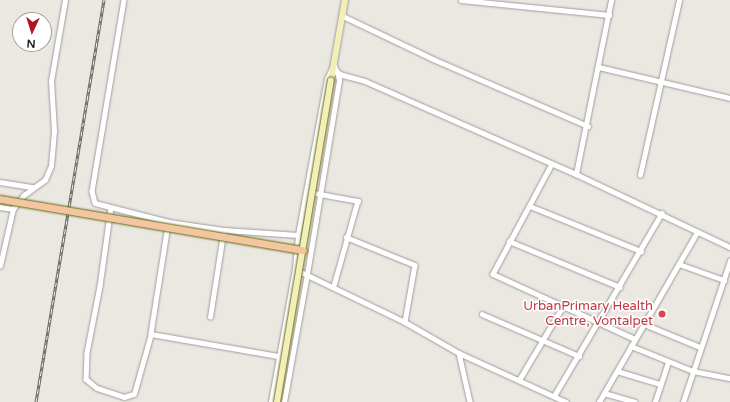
<!DOCTYPE html>
<html>
<head>
<meta charset="utf-8">
<style>
	body { margin:0 }
	#map { position:relative; width:730px; height:402px; overflow:hidden; background:#ebe7e1; font-family:"Varela Round",sans-serif }
	div>[style] { position:absolute }
	.roads { filter:drop-shadow(0 0 1px #9e9e9e) drop-shadow(0 0 1px #9e9e9e) }
	.street>* { height:4.5px; margin:-2.25px; padding:0 2.25px; transform-origin:2.25px; border-radius:2.25px; background:#fff }
	.secondary>* { height:6px; margin:-3px; padding:0 3px; transform-origin:3px; border-radius:3px; background:#f2efb8 }
	.rail>* { height:3px; margin-top:-1.5px; transform-origin:0; background:repeating-linear-gradient(90deg,#fff 0 4.5px,#686868 0 9px); box-sizing:border-box; border-block:1px solid #686868 }
	.bridges { filter:drop-shadow(0 0 1px #64640e) drop-shadow(0 0 1px #64640e) }
	.secondary-bridge>* { height:6px; margin:-3px; padding:0 3px; transform-origin:3px; border-radius:3px; background:#f2efb8 }
	.primary-bridge>* { height:7px; margin:-3.5px; padding:0 3.5px; transform-origin:3.5px; border-radius:3.5px; background:#f2c69f }
	.dots>* { width:11px; height:11px; translate:-50% -50%; box-sizing:border-box; border:2px solid #fff; border-radius:50% }
	span { translate:-50% -50%; white-space:nowrap; text-align:center; line-height:1.15; -webkit-text-stroke:3.5px #fff; paint-order:stroke }
	.health-label { font-size:13px; color:#be3a42 }
	.right { translate:-100% -50%; text-align:right }
	.north { position:absolute; left:12px; top:12px; width:40px; height:40px; box-sizing:border-box; background:#fff; border:1px solid #a3a3a3; border-radius:50%; rotate:184deg; font-size:11px; font-weight:700; line-height:16px; text-align:center; color:#1a1a1a }
	.north::after { content:''; display:block; margin:auto; width:14px; height:18px; background:#b21222; clip-path:polygon(50% 0,100% 100%,50% 72%,0 100%) }
</style>
</head>
<body>
<div id="map">
	<div class="roads">
		<div class="street">
			<i style="left:124px;top:0;width:194px;rotate:99.5deg"></i>
			<i style="left:92px;top:191px;width:12px;rotate:76deg"></i>
			<i style="left:95px;top:203px;width:76px;rotate:14.4deg"></i>
			<i style="left:169px;top:222px;width:56px;rotate:8.3deg"></i>
			<i style="left:224px;top:230px;width:74px;rotate:3.9deg"></i>
			<i style="left:461px;top:0;width:149px;rotate:5.8deg"></i>
			<i style="left:343px;top:16px;width:100px;rotate:25.5deg"></i>
			<i style="left:433px;top:59px;width:169px;rotate:23.4deg"></i>
			<i style="left:334px;top:65px;width:8px;rotate:67deg"></i>
			<i style="left:337px;top:72px;width:7px;rotate:27deg"></i>
			<i style="left:343px;top:75px;width:23px;rotate:15deg"></i>
			<i style="left:365px;top:81px;width:231px;rotate:23.8deg"></i>
			<i style="left:576px;top:174px;width:170px;rotate:25.4deg"></i>
			<i style="left:599px;top:67px;width:135px;rotate:13.3deg"></i>
			<i style="left:552px;top:164px;width:125px;rotate:118.2deg"></i>
			<i style="left:493px;top:274px;width:156px;rotate:24.6deg"></i>
			<i style="left:576px;top:174px;width:177px;rotate:-78.6deg"></i>
			<i style="left:640px;top:175px;width:179px;rotate:-77.4deg"></i>
			<i style="left:0;top:182px;width:33px;rotate:9deg"></i>
			<i style="left:309px;top:192px;width:50px;rotate:10.4deg"></i>
			<i style="left:358px;top:201px;width:88px;rotate:105.8deg"></i>
			<i style="left:530px;top:206px;width:120px;rotate:22.1deg"></i>
			<i style="left:0;top:207px;width:13px;rotate:9deg"></i>
			<i style="left:111px;top:208px;width:79px;rotate:98deg"></i>
			<i style="left:100px;top:286px;width:68px;rotate:101deg"></i>
			<i style="left:87px;top:353px;width:26px;rotate:92deg"></i>
			<i style="left:86px;top:379px;width:14px;rotate:39deg"></i>
			<i style="left:97px;top:388px;width:28px;rotate:18deg"></i>
			<i style="left:124px;top:397px;width:10px;rotate:-17deg"></i>
			<i style="left:134px;top:394px;width:62px;rotate:-74.2deg"></i>
			<i style="left:168px;top:225px;width:110px;rotate:98.9deg"></i>
			<i style="left:151px;top:334px;width:130px;rotate:9.8deg"></i>
			<i style="left:346px;top:237px;width:74px;rotate:22.1deg"></i>
			<i style="left:415px;top:265px;width:58px;rotate:100deg"></i>
			<i style="left:509px;top:241px;width:120px;rotate:22.5deg"></i>
			<i style="left:679px;top:264px;width:48px;rotate:19.6deg"></i>
			<i style="left:0;top:266px;width:58px;rotate:-77.2deg"></i>
			<i style="left:13px;top:209px;width:18px;rotate:-52deg"></i>
			<i style="left:24px;top:195px;width:26px;rotate:-36deg"></i>
			<i style="left:45px;top:180px;width:15px;rotate:-67deg"></i>
			<i style="left:51px;top:166px;width:35px;rotate:-85deg"></i>
			<i style="left:54px;top:131px;width:50px;rotate:-93.4deg"></i>
			<i style="left:51px;top:81px;width:82px;rotate:-80.2deg"></i>
			<i style="left:297px;top:270px;width:120px;rotate:25.7deg"></i>
			<i style="left:405px;top:322px;width:62px;rotate:29.9deg"></i>
			<i style="left:459px;top:353px;width:118px;rotate:24.6deg"></i>
			<i style="left:482px;top:314px;width:106px;rotate:23.4deg"></i>
			<i style="left:210px;top:317px;width:84px;rotate:-81.1deg"></i>
			<i style="left:644px;top:324px;width:61px;rotate:22.3deg"></i>
			<i style="left:631px;top:346px;width:67px;rotate:22deg"></i>
			<i style="left:693px;top:371px;width:38px;rotate:11deg"></i>
			<i style="left:459px;top:353px;width:50px;rotate:77.3deg"></i>
			<i style="left:617px;top:371px;width:45px;rotate:16.8deg"></i>
			<i style="left:519px;top:380px;width:86px;rotate:-59.3deg"></i>
			<i style="left:604px;top:393px;width:32px;rotate:16deg"></i>
			<i style="left:554px;top:396px;width:212px;rotate:-59.5deg"></i>
			<i style="left:271px;top:402px;width:135px;rotate:-79.8deg"></i>
			<i style="left:295px;top:269px;width:34px;rotate:-85deg"></i>
			<i style="left:298px;top:235px;width:159px;rotate:-79.5deg"></i>
			<i style="left:327px;top:79px;width:14px;rotate:-65deg"></i>
			<i style="left:284px;top:402px;width:130px;rotate:-79.8deg"></i>
			<i style="left:307px;top:274px;width:197px;rotate:-80.6deg"></i>
			<i style="left:339px;top:80px;width:8px;rotate:-104deg"></i>
			<i style="left:599px;top:402px;width:196px;rotate:-60deg"></i>
			<i style="left:655px;top:402px;width:42px;rotate:-72deg"></i>
			<i style="left:683px;top:402px;width:149px;rotate:-71.6deg"></i>
		</div>
		<div class="secondary">
			<i style="left:331px;top:80px;width:81px;rotate:-80.1deg"></i>
		</div>
	</div>
	<div class="rail">
		<i style="left:36px;top:402px;width:408px;rotate:-80.4deg"></i>
	</div>
	<div class="bridges">
		<div class="secondary-bridge">
			<i style="left:277px;top:402px;width:326px;rotate:-80.5deg"></i>
		</div>
		<div class="primary-bridge">
			<i style="left:0;top:199px;width:307px;rotate:9.6deg"></i>
		</div>
	</div>
	<div class="dots">
		<i style="left:662px;top:314px;background:#e0444e"></i>
	</div>
	<div class="health-label">
		<span class="right" style="left:653px;top:314px">UrbanPrimary Health<br>Centre, Vontalpet</span>
	</div>
	<div class="north">N</div>
</div>
</body>
</html>
